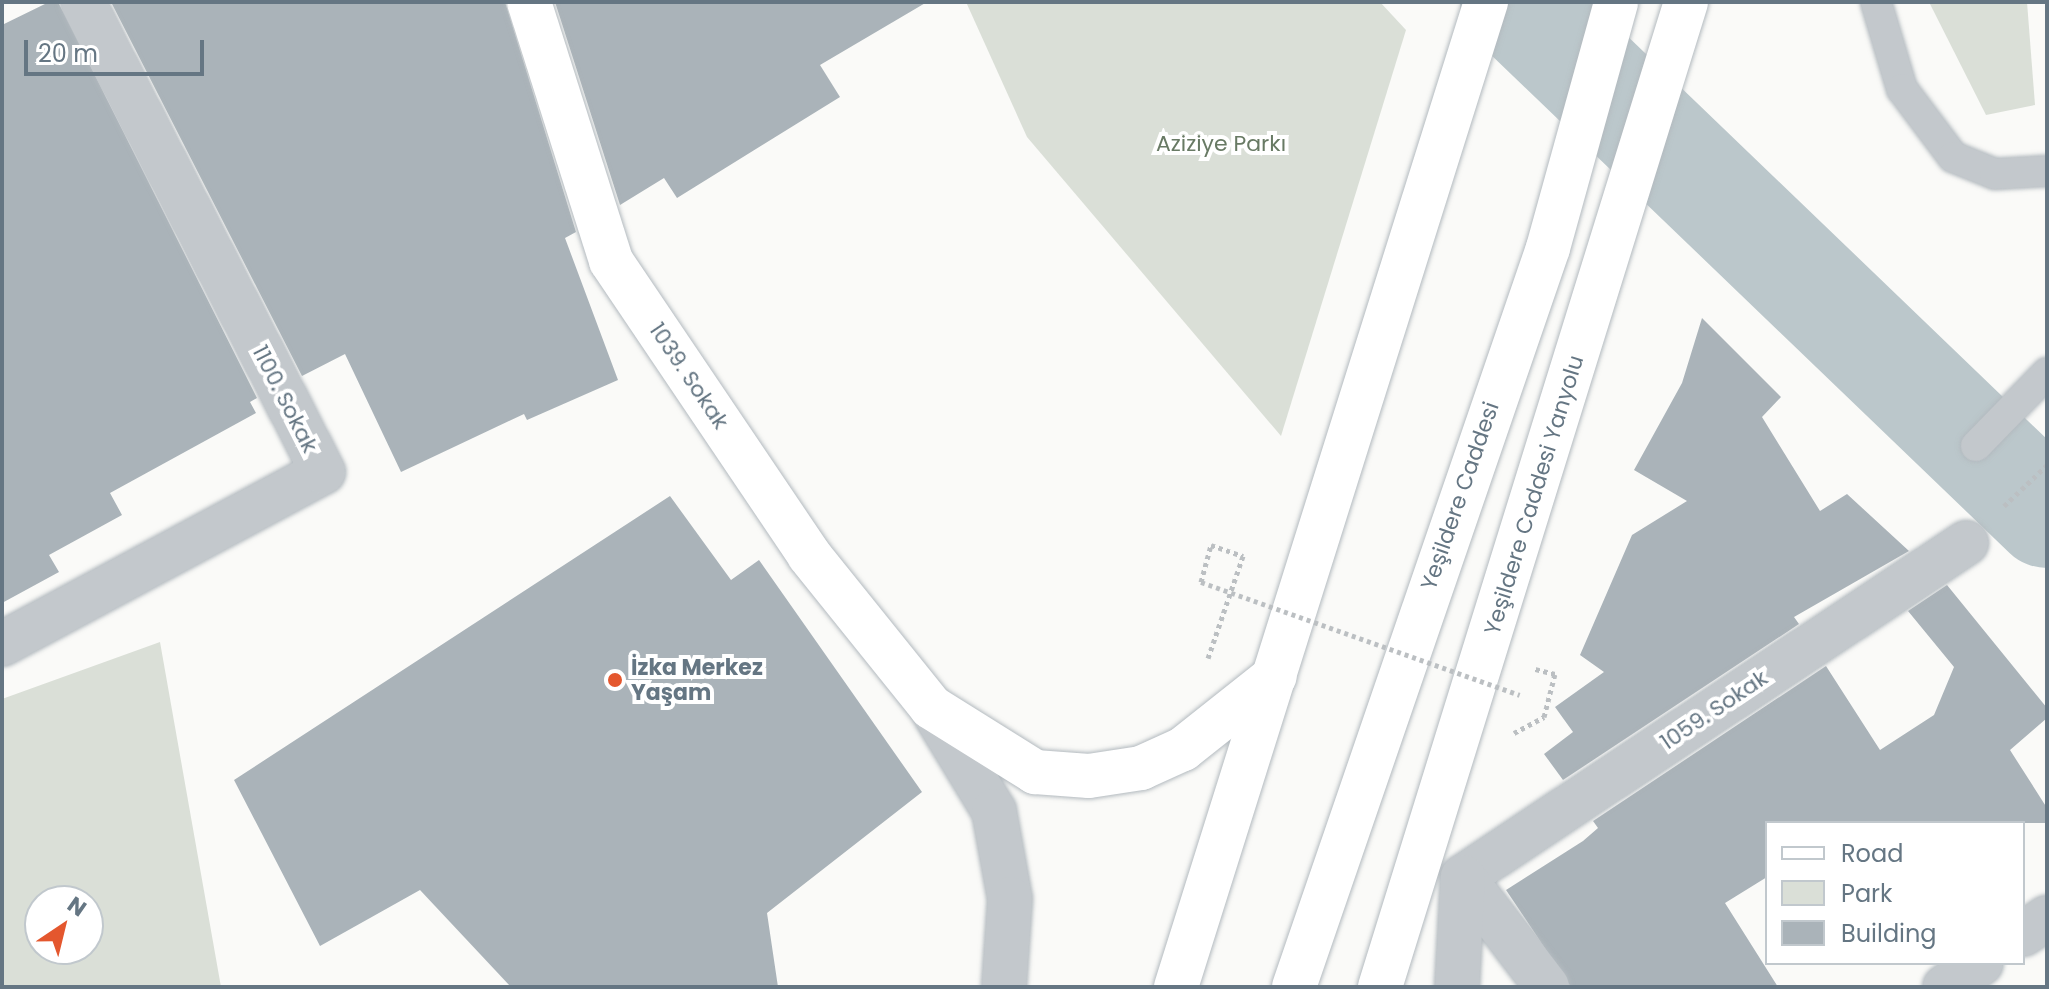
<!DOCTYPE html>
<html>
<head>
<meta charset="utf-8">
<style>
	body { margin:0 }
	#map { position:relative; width:2049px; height:989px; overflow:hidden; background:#fafaf8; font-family:Poppins,sans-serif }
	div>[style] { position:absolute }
	.green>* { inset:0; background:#dadfd7 }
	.river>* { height:108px; margin:-54px; padding:0 54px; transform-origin:54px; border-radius:54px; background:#bbc7cb }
	.building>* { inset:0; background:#aab3b9 }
	.path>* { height:5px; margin-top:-2.5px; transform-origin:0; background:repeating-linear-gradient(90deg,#bbbfc2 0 4px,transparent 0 8px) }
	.roads { filter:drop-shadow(0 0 2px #b3babf) drop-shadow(0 0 2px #b3babf) }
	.service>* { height:30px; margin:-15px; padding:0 15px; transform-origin:15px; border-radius:15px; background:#c3c8cc }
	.minor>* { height:44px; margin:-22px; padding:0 22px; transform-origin:22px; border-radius:22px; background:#c3c8cc }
	.secondary>* { height:44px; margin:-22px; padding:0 22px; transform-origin:22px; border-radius:22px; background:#fff }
	.trunk>* { height:44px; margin:-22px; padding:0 22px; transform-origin:22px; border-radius:22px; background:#fff }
	.path-bridge>* { height:5px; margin-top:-2.5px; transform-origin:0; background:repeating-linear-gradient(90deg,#bbbfc2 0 4px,transparent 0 8px) }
	.dots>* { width:22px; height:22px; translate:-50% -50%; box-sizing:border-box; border:4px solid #fff; border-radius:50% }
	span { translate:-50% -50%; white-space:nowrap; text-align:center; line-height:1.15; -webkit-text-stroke:8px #fff; paint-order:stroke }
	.park-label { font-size:22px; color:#687a64 }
	.street-label { font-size:22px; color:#657683 }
	.poi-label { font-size:22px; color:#657683; font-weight:700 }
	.left { translate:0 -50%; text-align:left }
	.frame { position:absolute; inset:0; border:4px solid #657683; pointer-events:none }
	.legend { position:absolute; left:1765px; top:821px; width:260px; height:144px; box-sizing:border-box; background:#fff; border:2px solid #c1c8cd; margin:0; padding:10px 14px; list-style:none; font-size:24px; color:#657683 }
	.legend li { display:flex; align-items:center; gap:16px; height:40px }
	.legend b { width:40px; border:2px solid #c1c8cd }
	.north { position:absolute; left:24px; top:885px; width:80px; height:80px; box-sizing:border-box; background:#fff; border:2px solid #c1c8cd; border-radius:50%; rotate:35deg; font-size:22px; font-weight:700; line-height:32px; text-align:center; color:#657683 }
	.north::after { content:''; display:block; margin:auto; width:28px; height:36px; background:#e4572e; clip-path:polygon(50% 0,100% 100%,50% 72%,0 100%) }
	.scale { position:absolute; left:24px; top:40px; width:180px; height:36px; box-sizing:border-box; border:4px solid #657683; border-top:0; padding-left:10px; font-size:24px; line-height:28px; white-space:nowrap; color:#657683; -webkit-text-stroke:6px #fff; paint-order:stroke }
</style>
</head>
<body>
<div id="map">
	<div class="green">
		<i style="clip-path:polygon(966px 2px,1380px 2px,1406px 30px,1281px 436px,1027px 137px)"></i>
		<i style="clip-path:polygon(1929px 2px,2027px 2px,2035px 105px,1986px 115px)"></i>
		<i style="clip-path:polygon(evenodd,160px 642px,221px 987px,2px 987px,2px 699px,160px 642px,40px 901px,88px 901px,88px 949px,40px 949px,40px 901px)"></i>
	</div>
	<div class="river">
		<i style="left:1514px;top:2px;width:739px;rotate:43.85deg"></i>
	</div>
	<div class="building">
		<i style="clip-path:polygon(49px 2px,58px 2px,257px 398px,250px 402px,256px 413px,110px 493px,122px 515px,49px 555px,59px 572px,2px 603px,2px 25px)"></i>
		<i style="clip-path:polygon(111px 2px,505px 2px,576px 232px,565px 238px,618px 380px,527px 420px,524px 414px,401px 472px,345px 354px,302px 376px)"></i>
		<i style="clip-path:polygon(555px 2px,927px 2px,820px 65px,840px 97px,677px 198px,664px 178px,620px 205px)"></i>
		<i style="clip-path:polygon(1702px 318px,1781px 397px,1762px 417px,1820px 511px,1847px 494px,1909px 551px,1794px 617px,1799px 624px,1563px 780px,1544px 754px,1573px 732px,1555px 707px,1604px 672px,1580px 655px,1632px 535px,1687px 501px,1634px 470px,1682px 383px)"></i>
		<i style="clip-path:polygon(670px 496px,731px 580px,759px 560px,922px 792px,767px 913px,778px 987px,511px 987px,420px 890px,320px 946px,234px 780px)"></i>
		<i style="clip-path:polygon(1947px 585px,2047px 708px,2047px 718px,2010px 750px,2047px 808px,2047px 823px,1767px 823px,1767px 877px,1725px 903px,1778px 987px,1571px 987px,1506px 890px,1583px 841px,1598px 828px,1593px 821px,1826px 666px,1880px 750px,1934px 715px,1954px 667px,1908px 611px)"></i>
	</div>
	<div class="path">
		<i style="left:2004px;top:506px;width:59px;rotate:-43.6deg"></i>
		<i style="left:1201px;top:582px;width:38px;rotate:-75deg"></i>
		<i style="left:1211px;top:545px;width:34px;rotate:19deg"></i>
		<i style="left:1243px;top:556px;width:108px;rotate:108.9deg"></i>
		<i style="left:1514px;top:733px;width:34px;rotate:-28deg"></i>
		<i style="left:1544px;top:717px;width:44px;rotate:-75.7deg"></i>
		<i style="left:1555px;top:674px;width:21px;rotate:-166deg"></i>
	</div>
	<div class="roads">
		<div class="service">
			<i style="left:1876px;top:2px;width:91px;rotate:73.4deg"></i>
			<i style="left:1902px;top:89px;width:85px;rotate:53.1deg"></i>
			<i style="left:1953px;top:157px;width:45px;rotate:22deg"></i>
			<i style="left:1995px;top:174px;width:52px;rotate:-3.3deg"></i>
			<i style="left:1976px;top:446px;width:102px;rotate:-45.8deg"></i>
		</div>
		<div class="minor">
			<i style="left:2px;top:644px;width:364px;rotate:-28.2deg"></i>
			<i style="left:323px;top:472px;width:528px;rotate:-117.05deg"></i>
			<i style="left:931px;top:707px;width:122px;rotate:58.8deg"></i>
			<i style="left:994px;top:811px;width:89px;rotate:79.7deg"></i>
			<i style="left:1010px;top:899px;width:88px;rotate:93.9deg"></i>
			<i style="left:1463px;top:877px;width:604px;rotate:-33.58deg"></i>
			<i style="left:1463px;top:877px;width:138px;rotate:52.6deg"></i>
			<i style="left:2023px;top:934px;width:29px;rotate:-34deg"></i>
			<i style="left:1457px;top:987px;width:110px;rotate:-86.9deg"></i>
			<i style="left:1945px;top:987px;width:43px;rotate:-33.7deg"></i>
		</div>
		<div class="secondary">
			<i style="left:529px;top:2px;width:272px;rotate:72.4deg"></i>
			<i style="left:611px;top:261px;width:354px;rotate:56deg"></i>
			<i style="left:809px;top:555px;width:195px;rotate:51.2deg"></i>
			<i style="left:931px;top:707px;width:123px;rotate:32deg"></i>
			<i style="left:1035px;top:772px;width:54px;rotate:4.2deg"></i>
			<i style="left:1089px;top:776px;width:53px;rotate:-8.7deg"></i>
			<i style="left:1141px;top:768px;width:46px;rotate:-24.3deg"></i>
			<i style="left:1183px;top:749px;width:117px;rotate:-38.4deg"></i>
			<i style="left:1380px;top:987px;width:1031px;rotate:-72.74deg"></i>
		</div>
		<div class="trunk">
			<i style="left:1176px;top:987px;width:1033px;rotate:-72.53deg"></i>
			<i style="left:1294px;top:987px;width:781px;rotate:-71.03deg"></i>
			<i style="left:1548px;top:248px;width:255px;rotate:-74.5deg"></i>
		</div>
	</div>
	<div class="path-bridge">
		<i style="left:1201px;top:582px;width:338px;rotate:19.5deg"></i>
	</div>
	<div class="dots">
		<i style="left:615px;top:680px;background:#e4572e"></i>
	</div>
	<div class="park-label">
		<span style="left:1221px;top:144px">Aziziye Parkı</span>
	</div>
	<div class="street-label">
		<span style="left:689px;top:376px;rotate:56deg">1039. Sokak</span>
		<span style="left:285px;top:399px;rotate:63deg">1100. Sokak</span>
		<span style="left:1534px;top:495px;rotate:-73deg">Yeşildere Caddesi Yanyolu</span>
		<span style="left:1460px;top:496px;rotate:-71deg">Yeşildere Caddesi</span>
		<span style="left:1714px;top:710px;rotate:-34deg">1059. Sokak</span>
	</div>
	<div class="poi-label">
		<span class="left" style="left:631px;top:680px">İzka Merkez<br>Yaşam</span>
	</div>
	<div class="frame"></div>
	<ul class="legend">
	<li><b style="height:10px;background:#fff"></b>Road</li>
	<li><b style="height:22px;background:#dadfd7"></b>Park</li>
	<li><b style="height:22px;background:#aab3b9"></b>Building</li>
	</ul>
	<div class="north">N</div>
	<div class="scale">20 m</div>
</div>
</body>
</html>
